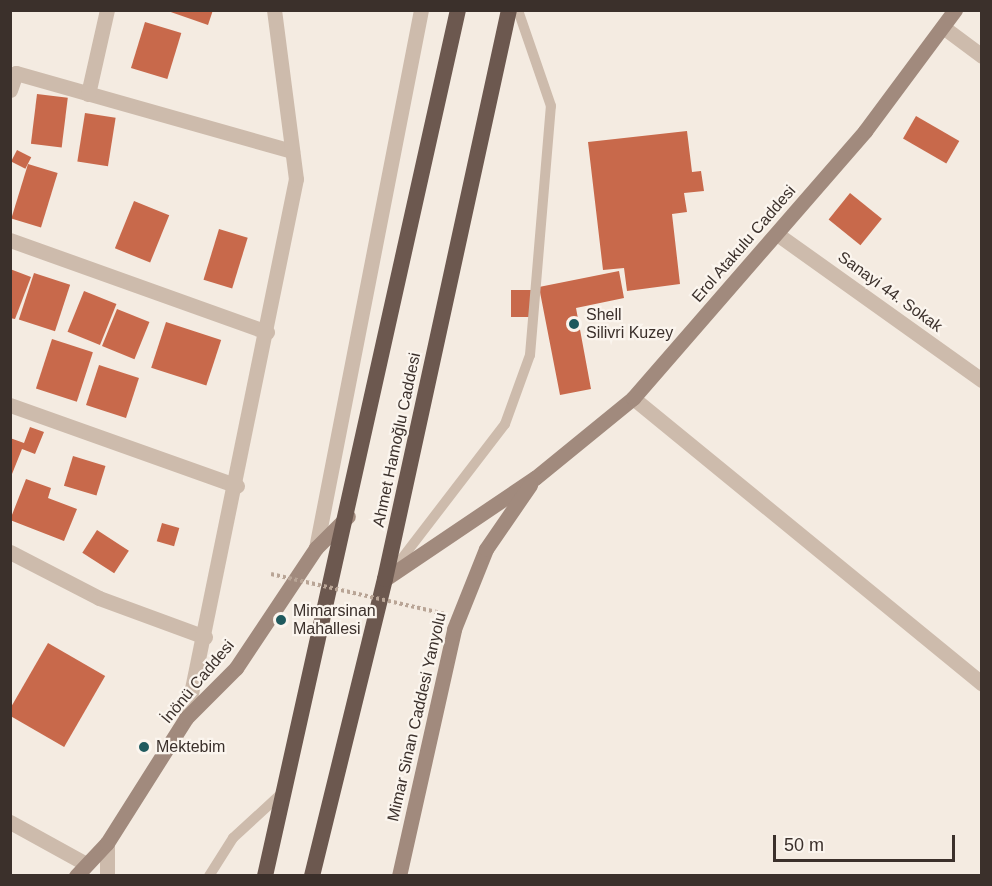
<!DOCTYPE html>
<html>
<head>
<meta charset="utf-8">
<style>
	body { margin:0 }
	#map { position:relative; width:992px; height:886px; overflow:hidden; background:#f4ebe1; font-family:Arial,sans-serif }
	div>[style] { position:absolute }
	.building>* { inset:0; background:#c8694b; transform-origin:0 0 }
	.service>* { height:10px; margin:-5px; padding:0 5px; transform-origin:5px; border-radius:5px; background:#cdbbac }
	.minor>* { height:15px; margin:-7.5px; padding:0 7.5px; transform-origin:7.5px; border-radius:7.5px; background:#cdbbac }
	.secondary>* { height:15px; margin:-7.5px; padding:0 7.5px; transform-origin:7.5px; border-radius:7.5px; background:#a18a7d }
	.trunk>* { height:16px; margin:-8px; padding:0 8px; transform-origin:8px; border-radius:8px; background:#6c584f }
	.path-bridge>* { height:4px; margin-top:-2px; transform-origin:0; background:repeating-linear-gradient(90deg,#b9a596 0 3px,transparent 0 6px) }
	.dots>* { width:16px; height:16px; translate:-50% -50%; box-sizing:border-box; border:3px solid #fbf5ee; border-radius:50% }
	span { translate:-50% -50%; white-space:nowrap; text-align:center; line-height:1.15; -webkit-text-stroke:4.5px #fbf5ee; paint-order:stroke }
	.street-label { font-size:16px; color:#3b302b }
	.poi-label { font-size:16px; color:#3b302b }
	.left { translate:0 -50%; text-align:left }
	.frame { position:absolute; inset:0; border:12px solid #3b302b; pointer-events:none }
	.scale { position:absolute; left:773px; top:835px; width:182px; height:27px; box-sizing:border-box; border:3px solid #3b302b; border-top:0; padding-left:8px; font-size:18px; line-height:21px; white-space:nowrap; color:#3b302b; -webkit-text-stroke:4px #fbf5ee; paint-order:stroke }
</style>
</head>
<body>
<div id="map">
	<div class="building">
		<i style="clip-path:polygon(165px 10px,213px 10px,208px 25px)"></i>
		<i style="left:145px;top:22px;width:38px;height:48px;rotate:17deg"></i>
		<i style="left:37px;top:94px;width:31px;height:50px;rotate:7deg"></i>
		<i style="left:85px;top:113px;width:31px;height:49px;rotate:9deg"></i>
		<i style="left:916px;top:116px;width:50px;height:26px;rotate:30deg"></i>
		<i style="clip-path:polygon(687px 131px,692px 172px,701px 171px,704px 191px,684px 193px,687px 212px,672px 214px,680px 284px,627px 291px,624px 268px,603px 270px,588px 142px)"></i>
		<i style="left:17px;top:150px;width:16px;height:13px;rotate:27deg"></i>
		<i style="left:28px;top:164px;width:31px;height:57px;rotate:17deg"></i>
		<i style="left:850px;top:193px;width:41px;height:34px;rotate:39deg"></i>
		<i style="left:134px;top:201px;width:38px;height:51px;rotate:22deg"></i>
		<i style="left:219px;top:229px;width:30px;height:53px;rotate:17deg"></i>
		<i style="clip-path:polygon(10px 269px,31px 277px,15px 319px,10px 318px)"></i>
		<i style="clip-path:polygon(619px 271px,624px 298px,576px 308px,591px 389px,560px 395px,539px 287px)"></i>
		<i style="left:34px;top:273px;width:38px;height:49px;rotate:18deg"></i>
		<i style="left:511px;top:290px;width:22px;height:27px"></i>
		<i style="left:84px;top:291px;width:35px;height:44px;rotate:22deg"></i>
		<i style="left:117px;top:309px;width:35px;height:40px;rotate:22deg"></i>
		<i style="left:166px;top:322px;width:58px;height:48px;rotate:18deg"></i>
		<i style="left:52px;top:339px;width:43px;height:52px;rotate:18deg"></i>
		<i style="left:99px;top:365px;width:42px;height:42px;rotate:18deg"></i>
		<i style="clip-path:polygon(30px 427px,44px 432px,35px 454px,22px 449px,10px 479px,10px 438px,24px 443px)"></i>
		<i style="left:73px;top:456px;width:34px;height:31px;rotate:17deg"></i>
		<i style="clip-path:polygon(26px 479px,51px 488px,48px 498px,77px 509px,64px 541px,10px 520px)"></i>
		<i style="left:162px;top:523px;width:18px;height:19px;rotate:16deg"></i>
		<i style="left:97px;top:530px;width:38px;height:27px;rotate:33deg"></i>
		<i style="left:48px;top:643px;width:66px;height:82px;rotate:30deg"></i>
	</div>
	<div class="service">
		<i style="left:393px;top:570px;width:184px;rotate:-52.5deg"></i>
		<i style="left:505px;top:424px;width:73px;rotate:-70.1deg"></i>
		<i style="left:530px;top:355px;width:250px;rotate:-85.2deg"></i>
		<i style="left:551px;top:106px;width:102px;rotate:-109deg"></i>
		<i style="left:209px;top:876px;width:45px;rotate:-57.7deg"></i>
		<i style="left:233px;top:838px;width:68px;rotate:-42.6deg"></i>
	</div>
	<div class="minor">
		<i style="left:943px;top:27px;width:49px;rotate:36.6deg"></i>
		<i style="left:10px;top:90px;width:18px;rotate:-71deg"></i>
		<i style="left:16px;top:73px;width:287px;rotate:15.8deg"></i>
		<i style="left:88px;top:94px;width:86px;rotate:-77.3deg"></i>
		<i style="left:777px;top:234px;width:252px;rotate:35.5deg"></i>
		<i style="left:10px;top:240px;width:273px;rotate:19.7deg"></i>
		<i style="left:633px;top:398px;width:451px;rotate:39.3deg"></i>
		<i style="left:10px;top:405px;width:241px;rotate:19.6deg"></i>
		<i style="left:316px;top:548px;width:548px;rotate:-78.96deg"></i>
		<i style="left:10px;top:552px;width:100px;rotate:27.3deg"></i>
		<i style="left:99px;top:598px;width:113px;rotate:20.2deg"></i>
		<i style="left:186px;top:718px;width:550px;rotate:-78.47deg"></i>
		<i style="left:296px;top:179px;width:170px;rotate:-97.4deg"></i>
		<i style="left:10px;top:822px;width:87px;rotate:28.9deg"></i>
		<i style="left:107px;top:843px;width:33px;rotate:90deg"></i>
	</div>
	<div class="secondary">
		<i style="left:385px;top:579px;width:181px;rotate:-34deg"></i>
		<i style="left:535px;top:478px;width:127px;rotate:-39.2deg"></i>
		<i style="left:633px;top:398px;width:354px;rotate:-49deg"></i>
		<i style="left:865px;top:131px;width:151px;rotate:-53.4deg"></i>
		<i style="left:76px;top:876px;width:45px;rotate:-46.8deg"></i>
		<i style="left:107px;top:843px;width:148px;rotate:-57.7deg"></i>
		<i style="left:186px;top:718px;width:71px;rotate:-45deg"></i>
		<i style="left:236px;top:668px;width:144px;rotate:-56.3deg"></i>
		<i style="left:316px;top:548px;width:45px;rotate:-45deg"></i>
		<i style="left:399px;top:876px;width:253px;rotate:-77.4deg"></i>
		<i style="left:454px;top:629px;width:86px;rotate:-68.2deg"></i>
		<i style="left:486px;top:549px;width:78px;rotate:-55.5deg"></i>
	</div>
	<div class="trunk">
		<i style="left:265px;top:876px;width:887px;rotate:-77.44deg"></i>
		<i style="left:312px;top:876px;width:306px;rotate:-76.2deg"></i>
		<i style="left:385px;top:579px;width:582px;rotate:-77.71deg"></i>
	</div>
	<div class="path-bridge">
		<i style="left:271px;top:574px;width:180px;rotate:12.9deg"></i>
	</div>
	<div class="dots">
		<i style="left:574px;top:324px;background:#1f5a5e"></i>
		<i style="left:281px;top:620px;background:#1f5a5e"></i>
		<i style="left:144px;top:747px;background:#1f5a5e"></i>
	</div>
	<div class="street-label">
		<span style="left:744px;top:244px;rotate:-49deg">Erol Atakulu Caddesi</span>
		<span style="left:890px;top:292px;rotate:36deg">Sanayi 44. Sokak</span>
		<span style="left:397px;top:440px;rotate:-78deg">Ahmet Hamoğlu Caddesi</span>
		<span style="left:198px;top:682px;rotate:-50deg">İnönü Caddesi</span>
		<span style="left:417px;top:717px;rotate:-77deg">Mimar Sinan Caddesi Yanyolu</span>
	</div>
	<div class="poi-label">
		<span class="left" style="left:586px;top:324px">Shell<br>Silivri Kuzey</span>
		<span class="left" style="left:293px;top:620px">Mimarsinan<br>Mahallesi</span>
		<span class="left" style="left:156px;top:747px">Mektebim</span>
	</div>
	<div class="frame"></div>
	<div class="scale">50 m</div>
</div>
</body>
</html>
